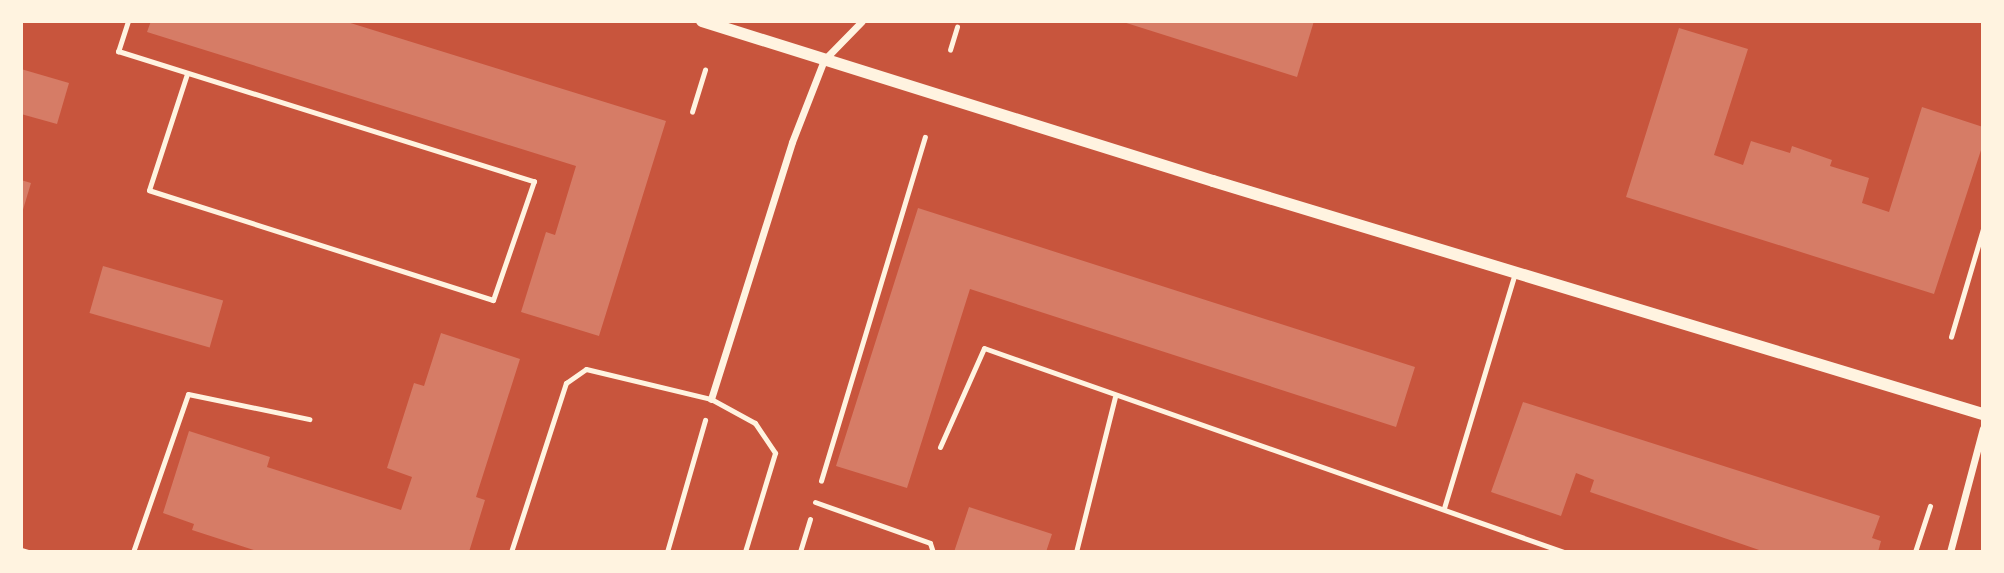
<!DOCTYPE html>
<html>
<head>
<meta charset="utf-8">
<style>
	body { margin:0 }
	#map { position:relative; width:2004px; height:573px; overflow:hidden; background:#c8553d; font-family:"IBM Plex Sans",sans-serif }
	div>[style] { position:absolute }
	.building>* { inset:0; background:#d67c66; transform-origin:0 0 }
	.path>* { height:4.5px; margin:-2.25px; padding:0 2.25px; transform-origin:2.25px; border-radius:2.25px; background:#fff3e0 }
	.service>* { height:5px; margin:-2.5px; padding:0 2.5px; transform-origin:2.5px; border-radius:2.5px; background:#fff3e0 }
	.minor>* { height:7px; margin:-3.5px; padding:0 3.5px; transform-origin:3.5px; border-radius:3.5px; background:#fff3e0 }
	.tertiary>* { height:12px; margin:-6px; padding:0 6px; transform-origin:6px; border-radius:6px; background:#fff3e0 }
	span { translate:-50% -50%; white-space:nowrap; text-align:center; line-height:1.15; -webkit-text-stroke:6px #fff3e0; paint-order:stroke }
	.frame { position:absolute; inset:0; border:23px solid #fff3e0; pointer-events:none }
</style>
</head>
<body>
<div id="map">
	<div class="building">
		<i style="clip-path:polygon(151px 21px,344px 21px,666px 121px,599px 336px,521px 312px,546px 232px,555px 235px,576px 166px,147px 32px)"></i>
		<i style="clip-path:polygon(1120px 21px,1314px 21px,1297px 77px)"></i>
		<i style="clip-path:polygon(1679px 28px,1748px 49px,1714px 155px,1743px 165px,1751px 141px,1790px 153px,1792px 146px,1832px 160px,1830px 166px,1869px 178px,1862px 203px,1889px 212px,1922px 107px,1983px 127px,1983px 144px,1934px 294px,1626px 197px)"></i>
		<i style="clip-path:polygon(21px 69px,69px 83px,57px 124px,21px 114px)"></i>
		<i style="clip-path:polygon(21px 180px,31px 183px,22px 213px,21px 213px)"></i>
		<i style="clip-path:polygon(918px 208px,1415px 367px,1396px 427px,970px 289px,907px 488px,836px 466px)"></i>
		<i style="left:103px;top:266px;width:125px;height:49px;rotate:16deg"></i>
		<i style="clip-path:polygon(441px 333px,520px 359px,476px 497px,485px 500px,469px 552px,260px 552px,192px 530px,194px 524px,163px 513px,189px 431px,270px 457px,267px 467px,401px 510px,412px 477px,387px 468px,414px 383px,424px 386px)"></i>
		<i style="clip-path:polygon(1523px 402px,1880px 516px,1872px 538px,1881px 541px,1878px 552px,1765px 552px,1590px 492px,1594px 480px,1576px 473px,1561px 516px,1491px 492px)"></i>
		<i style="clip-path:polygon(969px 507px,1052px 534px,1046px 552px,954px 552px)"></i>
	</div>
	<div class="path">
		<i style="left:950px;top:50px;width:24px;rotate:-73deg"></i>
		<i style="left:692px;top:112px;width:44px;rotate:-72.8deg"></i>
		<i style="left:1951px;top:337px;width:113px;rotate:-73.5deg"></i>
		<i style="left:821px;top:481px;width:359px;rotate:-73.2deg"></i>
		<i style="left:667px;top:552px;width:137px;rotate:-73.9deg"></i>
		<i style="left:800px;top:552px;width:34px;rotate:-73deg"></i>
		<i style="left:1915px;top:552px;width:48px;rotate:-71.9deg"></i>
	</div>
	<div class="service">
		<i style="left:128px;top:21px;width:32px;rotate:108deg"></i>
		<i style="left:118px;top:51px;width:436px;rotate:17.4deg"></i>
		<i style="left:534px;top:181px;width:126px;rotate:109deg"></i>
		<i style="left:493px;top:300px;width:361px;rotate:-162.3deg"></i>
		<i style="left:149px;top:190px;width:122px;rotate:-71.9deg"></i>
		<i style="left:940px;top:447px;width:108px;rotate:-66deg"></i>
		<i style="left:984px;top:348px;width:615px;rotate:19.38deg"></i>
		<i style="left:815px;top:502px;width:122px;rotate:19.6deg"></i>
		<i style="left:930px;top:543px;width:9px;rotate:72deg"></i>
		<i style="left:1444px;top:508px;width:245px;rotate:-73.2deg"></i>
		<i style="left:21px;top:550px;width:7px;rotate:16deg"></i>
		<i style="left:133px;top:552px;width:167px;rotate:-70.8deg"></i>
		<i style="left:188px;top:394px;width:124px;rotate:11.7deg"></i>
		<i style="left:511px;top:552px;width:178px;rotate:-72deg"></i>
		<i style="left:566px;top:383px;width:24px;rotate:-35deg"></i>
		<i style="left:586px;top:369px;width:129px;rotate:13.5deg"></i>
		<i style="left:711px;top:399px;width:50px;rotate:28.6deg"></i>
		<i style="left:755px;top:423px;width:36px;rotate:56deg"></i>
		<i style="left:775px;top:453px;width:103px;rotate:106.9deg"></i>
		<i style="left:1076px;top:552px;width:160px;rotate:-75.9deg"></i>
	</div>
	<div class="minor">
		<i style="left:711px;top:399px;width:269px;rotate:-72.5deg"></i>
		<i style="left:792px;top:142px;width:88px;rotate:-68.7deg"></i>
		<i style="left:824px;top:60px;width:54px;rotate:-45.7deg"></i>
		<i style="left:1950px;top:552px;width:128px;rotate:-75.1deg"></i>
	</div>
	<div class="tertiary">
		<i style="left:702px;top:21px;width:535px;rotate:17.39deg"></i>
		<i style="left:1213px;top:181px;width:804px;rotate:16.84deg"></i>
	</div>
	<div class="frame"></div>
</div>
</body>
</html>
